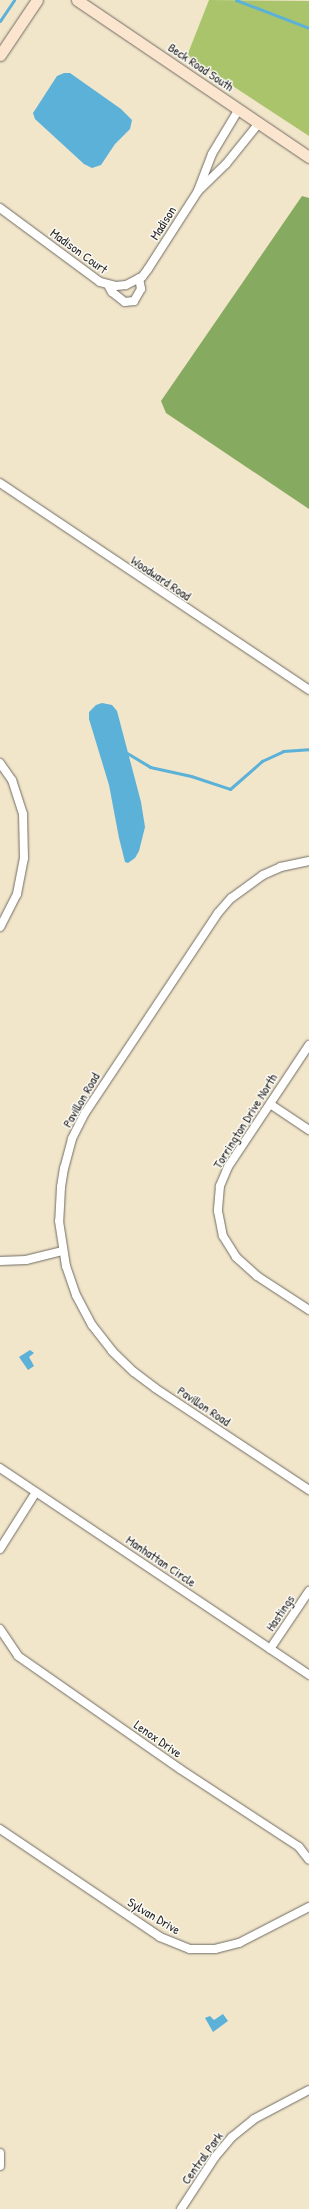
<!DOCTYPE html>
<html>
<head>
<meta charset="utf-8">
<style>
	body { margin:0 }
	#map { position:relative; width:309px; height:2209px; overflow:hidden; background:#f1e5ca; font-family:"Patrick Hand",sans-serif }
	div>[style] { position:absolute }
	.green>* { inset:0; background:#a9c46b }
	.forest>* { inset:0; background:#86aa5f }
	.water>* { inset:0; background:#5bb1d8 }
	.stream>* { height:3px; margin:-1.5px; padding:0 1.5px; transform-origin:1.5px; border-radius:1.5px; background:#5bb1d8 }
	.roads { filter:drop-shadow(0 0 1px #706c63) drop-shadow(0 0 1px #706c63) }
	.minor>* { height:8px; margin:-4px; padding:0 4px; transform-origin:4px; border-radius:4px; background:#fff }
	.secondary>* { height:11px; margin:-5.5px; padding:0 5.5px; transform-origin:5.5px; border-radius:5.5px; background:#fce5cf }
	span { translate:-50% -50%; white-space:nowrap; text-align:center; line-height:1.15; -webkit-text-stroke:3px #fdfcf7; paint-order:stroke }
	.street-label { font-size:13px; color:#2b2b2b }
</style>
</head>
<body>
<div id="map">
	<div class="green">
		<i style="clip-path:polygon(209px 0,309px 1px,309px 136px,187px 56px)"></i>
	</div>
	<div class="forest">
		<i style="clip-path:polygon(302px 196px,309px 198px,309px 509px,166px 413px,161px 401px)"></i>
	</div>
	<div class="water">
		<i style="clip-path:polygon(64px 73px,70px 73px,121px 109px,132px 120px,130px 129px,115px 144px,101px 165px,92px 168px,84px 164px,35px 119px,33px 113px,57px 76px)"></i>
		<i style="clip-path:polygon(102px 703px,112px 705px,117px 711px,141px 802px,145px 827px,139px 851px,135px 858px,128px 863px,125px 862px,119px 838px,109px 785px,89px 719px,89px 712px,96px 705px)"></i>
		<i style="clip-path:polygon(30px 1350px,34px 1353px,29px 1357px,34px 1366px,28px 1370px,19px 1357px)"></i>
		<i style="clip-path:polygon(223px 2014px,228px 2021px,213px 2032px,205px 2018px,210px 2016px,214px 2020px)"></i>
	</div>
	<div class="stream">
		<i style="left:236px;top:0;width:78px;rotate:21deg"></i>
		<i style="left:0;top:21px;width:25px;rotate:-56deg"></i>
		<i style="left:127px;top:753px;width:27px;rotate:31deg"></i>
		<i style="left:150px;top:767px;width:42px;rotate:12.4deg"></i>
		<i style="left:191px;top:776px;width:41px;rotate:18.4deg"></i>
		<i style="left:230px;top:789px;width:43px;rotate:-41.2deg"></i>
		<i style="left:262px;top:761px;width:23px;rotate:-25deg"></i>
		<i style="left:283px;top:751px;width:26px;rotate:-4deg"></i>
	</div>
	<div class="roads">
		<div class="minor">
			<i style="left:239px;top:109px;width:52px;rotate:121deg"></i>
			<i style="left:212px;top:154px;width:40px;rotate:111deg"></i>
			<i style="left:198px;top:191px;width:39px;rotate:-44deg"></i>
			<i style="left:226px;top:164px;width:53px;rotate:-51.2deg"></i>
			<i style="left:0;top:208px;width:124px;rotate:36.5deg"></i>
			<i style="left:100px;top:282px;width:16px;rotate:14deg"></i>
			<i style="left:116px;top:286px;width:10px;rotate:-6deg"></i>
			<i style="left:126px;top:285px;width:18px;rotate:-27deg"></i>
			<i style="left:142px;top:277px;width:10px;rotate:-53deg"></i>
			<i style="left:148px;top:269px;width:93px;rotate:-57.3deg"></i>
			<i style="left:108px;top:285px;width:8px;rotate:60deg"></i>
			<i style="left:112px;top:292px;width:16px;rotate:38deg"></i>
			<i style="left:125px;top:302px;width:9px;rotate:-6deg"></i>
			<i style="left:134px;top:301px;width:14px;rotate:-60deg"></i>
			<i style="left:141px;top:289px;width:11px;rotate:-100deg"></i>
			<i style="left:0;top:483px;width:372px;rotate:33.8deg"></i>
			<i style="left:0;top:763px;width:21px;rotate:55deg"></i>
			<i style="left:12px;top:780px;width:36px;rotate:72deg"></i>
			<i style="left:23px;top:814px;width:44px;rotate:88.7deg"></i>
			<i style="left:24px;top:858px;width:37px;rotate:101deg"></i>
			<i style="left:17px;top:894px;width:37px;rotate:117deg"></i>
			<i style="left:309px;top:861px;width:29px;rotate:168deg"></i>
			<i style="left:281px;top:867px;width:20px;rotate:156deg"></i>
			<i style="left:263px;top:875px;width:39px;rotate:144deg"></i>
			<i style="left:231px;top:898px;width:20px;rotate:131deg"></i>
			<i style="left:218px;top:913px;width:240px;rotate:123.6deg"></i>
			<i style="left:85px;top:1113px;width:29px;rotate:117deg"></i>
			<i style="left:72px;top:1139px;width:30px;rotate:105deg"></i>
			<i style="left:64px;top:1168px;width:19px;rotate:99deg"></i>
			<i style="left:61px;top:1187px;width:34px;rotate:93deg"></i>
			<i style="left:59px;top:1221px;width:46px;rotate:81.2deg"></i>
			<i style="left:66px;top:1266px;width:31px;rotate:71deg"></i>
			<i style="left:76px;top:1295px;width:34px;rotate:62deg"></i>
			<i style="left:92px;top:1325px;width:33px;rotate:52deg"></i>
			<i style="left:112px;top:1351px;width:30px;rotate:44deg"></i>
			<i style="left:134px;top:1372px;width:26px;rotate:37deg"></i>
			<i style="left:155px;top:1388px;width:185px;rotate:33.5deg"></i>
			<i style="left:309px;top:1045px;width:146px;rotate:123.6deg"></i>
			<i style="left:228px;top:1167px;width:21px;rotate:113deg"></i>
			<i style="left:220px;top:1186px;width:25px;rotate:95deg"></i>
			<i style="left:218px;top:1211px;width:25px;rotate:79deg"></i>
			<i style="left:223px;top:1236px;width:25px;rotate:58deg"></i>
			<i style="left:236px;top:1257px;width:28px;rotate:42deg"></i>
			<i style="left:257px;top:1276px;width:62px;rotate:33.2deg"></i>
			<i style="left:270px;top:1104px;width:47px;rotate:33.7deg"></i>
			<i style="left:0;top:1261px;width:26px;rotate:-2deg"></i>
			<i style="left:26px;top:1260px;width:38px;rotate:-14deg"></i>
			<i style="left:0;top:1468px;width:372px;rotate:33.8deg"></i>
			<i style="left:0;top:1549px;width:67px;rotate:-57.7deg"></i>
			<i style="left:0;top:1629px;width:32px;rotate:56deg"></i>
			<i style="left:18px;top:1656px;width:198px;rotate:34.9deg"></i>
			<i style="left:180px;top:1769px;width:142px;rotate:33.2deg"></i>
			<i style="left:299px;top:1847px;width:16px;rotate:52deg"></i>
			<i style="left:270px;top:1649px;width:70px;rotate:-56.1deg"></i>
			<i style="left:0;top:1829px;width:193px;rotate:34deg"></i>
			<i style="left:160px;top:1937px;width:32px;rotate:22deg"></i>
			<i style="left:190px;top:1949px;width:25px"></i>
			<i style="left:215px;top:1949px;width:25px;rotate:-14deg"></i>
			<i style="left:239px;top:1943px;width:79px;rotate:-27.2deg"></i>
			<i style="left:0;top:2153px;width:13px;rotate:90deg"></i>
			<i style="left:181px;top:2209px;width:62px;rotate:-56.8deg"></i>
			<i style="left:215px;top:2157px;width:26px;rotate:-50deg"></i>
			<i style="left:232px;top:2137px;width:28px;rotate:-39deg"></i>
			<i style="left:254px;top:2119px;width:62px;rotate:-27.8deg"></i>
		</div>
		<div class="secondary">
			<i style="left:77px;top:0;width:280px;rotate:34.1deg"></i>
			<i style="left:0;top:55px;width:66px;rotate:-56.1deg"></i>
		</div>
	</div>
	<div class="street-label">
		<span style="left:201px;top:67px;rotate:34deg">Beck Road South</span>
		<span style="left:163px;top:223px;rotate:-58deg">Madison</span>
		<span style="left:79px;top:251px;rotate:36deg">Madison Court</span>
		<span style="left:161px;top:578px;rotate:34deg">Woodward Road</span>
		<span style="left:81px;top:1100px;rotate:-60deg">Pavillon Road</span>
		<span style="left:245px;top:1121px;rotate:-58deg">Torrington Drive North</span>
		<span style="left:204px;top:1406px;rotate:34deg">Pavillon Road</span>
		<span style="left:161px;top:1561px;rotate:34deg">Manhattan Circle</span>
		<span style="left:280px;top:1613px;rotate:-56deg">Hastings</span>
		<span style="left:158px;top:1739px;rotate:35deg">Lenox Drive</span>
		<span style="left:154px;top:1916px;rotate:31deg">Sylvan Drive</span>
		<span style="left:202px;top:2158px;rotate:-54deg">Central Park</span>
	</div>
</div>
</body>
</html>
